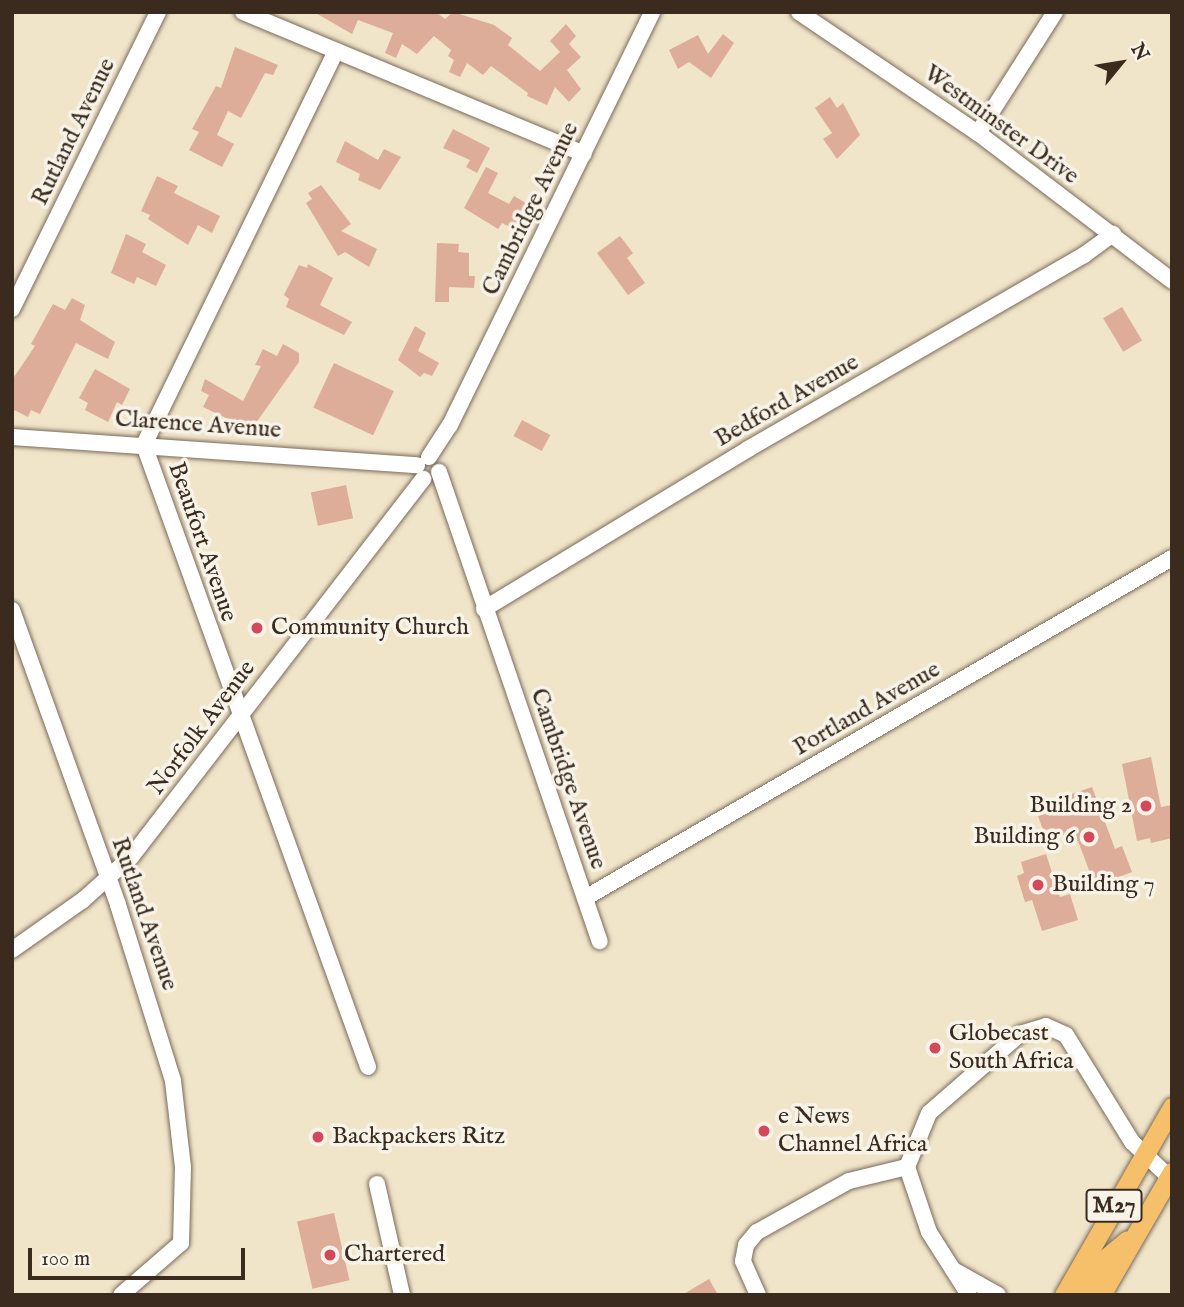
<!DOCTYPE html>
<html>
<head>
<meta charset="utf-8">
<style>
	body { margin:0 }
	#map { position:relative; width:1184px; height:1307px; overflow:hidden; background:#f0e4c9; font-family:"IM FELL English",serif }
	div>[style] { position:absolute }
	.building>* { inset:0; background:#ddad9a; transform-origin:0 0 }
	.roads { filter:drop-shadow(0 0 2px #7a6b5a) drop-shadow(0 0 2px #7a6b5a) }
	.minor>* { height:16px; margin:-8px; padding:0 8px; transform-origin:8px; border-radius:8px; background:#fff }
	.major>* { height:19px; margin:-9.5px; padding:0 9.5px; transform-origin:9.5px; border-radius:9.5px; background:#f6c06b }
	.dots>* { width:19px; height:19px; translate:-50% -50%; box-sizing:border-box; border:4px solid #f7f3e8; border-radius:50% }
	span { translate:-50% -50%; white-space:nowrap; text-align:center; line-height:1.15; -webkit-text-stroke:7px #f7f3e8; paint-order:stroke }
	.shield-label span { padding:2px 5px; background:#f7f3e8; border:2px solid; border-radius:5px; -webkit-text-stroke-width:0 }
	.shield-label { font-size:23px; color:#3b2a1e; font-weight:700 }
	.street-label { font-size:24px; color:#3b2a1e }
	.poi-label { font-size:24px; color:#3b2a1e }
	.left { translate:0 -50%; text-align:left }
	.right { translate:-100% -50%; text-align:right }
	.frame { position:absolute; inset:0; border:14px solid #3b2a1e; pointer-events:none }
	.north { position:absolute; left:1086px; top:28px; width:70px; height:70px; -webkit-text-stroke:5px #f7f3e8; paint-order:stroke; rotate:60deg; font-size:19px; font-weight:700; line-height:28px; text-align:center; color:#3b2a1e }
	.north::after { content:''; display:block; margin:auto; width:24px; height:32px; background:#3b2a1e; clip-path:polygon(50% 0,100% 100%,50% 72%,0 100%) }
	.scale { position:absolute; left:28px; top:1248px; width:217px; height:32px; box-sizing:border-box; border:4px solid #3b2a1e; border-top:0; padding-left:9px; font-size:21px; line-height:24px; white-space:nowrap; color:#3b2a1e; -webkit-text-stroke:5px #f7f3e8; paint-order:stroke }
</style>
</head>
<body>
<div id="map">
	<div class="building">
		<i style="clip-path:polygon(314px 12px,436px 12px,445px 19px,453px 12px,494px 25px,512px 38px,508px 45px,540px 71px,560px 52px,550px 41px,566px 24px,576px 36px,569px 44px,581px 57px,567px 70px,581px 89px,569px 102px,555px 87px,547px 105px,527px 96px,528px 93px,491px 66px,483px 75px,467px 63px,460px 77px,449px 72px,454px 60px,448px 56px,451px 50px,434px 36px,417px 54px,402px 44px,396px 58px,385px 53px,393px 33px,358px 20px,352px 34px)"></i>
		<i style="clip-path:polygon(723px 34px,734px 43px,711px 78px,689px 62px,678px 69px,669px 50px,698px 35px,708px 54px)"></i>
		<i style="clip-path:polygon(235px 47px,278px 65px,273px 75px,265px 73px,241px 118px,228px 111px,217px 135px,234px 144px,222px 167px,189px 150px,199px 132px,192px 129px,216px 86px,221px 88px)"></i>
		<i style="clip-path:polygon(830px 97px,837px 108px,843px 103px,860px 135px,837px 159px,823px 139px,832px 133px,815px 108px)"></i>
		<i style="clip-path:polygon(453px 129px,490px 148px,477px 173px,466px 167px,470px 160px,443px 148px)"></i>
		<i style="clip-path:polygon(345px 141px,378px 160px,384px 149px,401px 157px,380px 190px,358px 180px,360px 174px,336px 162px)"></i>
		<i style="clip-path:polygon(486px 167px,498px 173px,488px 193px,509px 204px,514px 196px,526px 203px,513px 229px,502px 223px,498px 229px,464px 208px)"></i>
		<i style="clip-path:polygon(157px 176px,178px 186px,174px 193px,220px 216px,212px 233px,198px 225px,188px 245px,148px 219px,150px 215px,141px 211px)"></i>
		<i style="clip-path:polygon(321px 185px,351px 224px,341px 231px,377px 249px,369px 267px,345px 252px,338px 256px,306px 203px,312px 199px,308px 193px)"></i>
		<i style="clip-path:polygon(126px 234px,146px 244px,142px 252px,166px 265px,156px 286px,137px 277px,134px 284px,111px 273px)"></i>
		<i style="clip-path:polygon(620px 236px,633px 253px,627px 258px,645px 283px,628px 295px,597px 253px)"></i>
		<i style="clip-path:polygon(437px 243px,459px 244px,458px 252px,469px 253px,469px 276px,475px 276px,474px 288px,449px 287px,449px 302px,435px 302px)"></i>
		<i style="clip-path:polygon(308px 264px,333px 278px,320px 305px,352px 322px,344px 335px,286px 307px,289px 299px,284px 295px,299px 265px,307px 268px)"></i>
		<i style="clip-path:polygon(72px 298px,85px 305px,80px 320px,115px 342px,108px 359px,76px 343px,40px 414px,31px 410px,28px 417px,12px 409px,12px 380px,35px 346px,31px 344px,53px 304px,65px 310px)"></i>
		<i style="left:1122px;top:307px;width:39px;height:22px;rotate:59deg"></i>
		<i style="clip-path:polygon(415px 326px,426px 333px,418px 351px,439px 363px,432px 376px,424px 373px,420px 377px,398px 360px)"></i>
		<i style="clip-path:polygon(283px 344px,299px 353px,299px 362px,251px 430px,203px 407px,209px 395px,201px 391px,205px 379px,243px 401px,261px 366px,255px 365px,263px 349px,277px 356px)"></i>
		<i style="left:334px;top:363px;width:66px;height:49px;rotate:25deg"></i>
		<i style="clip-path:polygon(95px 369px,130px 389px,122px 405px,117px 402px,108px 422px,85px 410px,88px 403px,79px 398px)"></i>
		<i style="left:522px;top:420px;width:32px;height:18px;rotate:28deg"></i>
		<i style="left:346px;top:485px;width:34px;height:36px;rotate:78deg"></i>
		<i style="clip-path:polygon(1151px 757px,1161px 807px,1172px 805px,1172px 838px,1151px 843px,1150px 838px,1137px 841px,1122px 764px)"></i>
		<i style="clip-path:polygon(1092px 787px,1115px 849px,1122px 846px,1132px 872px,1095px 886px,1078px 841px,1070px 844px,1067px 834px,1047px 841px,1038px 816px,1069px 804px,1066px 796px)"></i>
		<i style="clip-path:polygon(1046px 854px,1060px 897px,1070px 894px,1078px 920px,1042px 931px,1032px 900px,1025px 902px,1017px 876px,1024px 873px,1021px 862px)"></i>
		<i style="left:334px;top:1213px;width:69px;height:38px;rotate:77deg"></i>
		<i style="clip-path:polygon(709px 1279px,718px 1295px,682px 1295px)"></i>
	</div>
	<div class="roads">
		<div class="minor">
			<i style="left:243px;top:12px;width:369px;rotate:22.6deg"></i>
			<i style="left:799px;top:12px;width:216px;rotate:34.1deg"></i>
			<i style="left:978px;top:133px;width:244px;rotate:37.3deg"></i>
			<i style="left:336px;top:51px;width:438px;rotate:116deg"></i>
			<i style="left:144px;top:445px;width:661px;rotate:70.19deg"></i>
			<i style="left:978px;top:133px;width:143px;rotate:-57.5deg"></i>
			<i style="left:12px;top:309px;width:331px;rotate:-63.8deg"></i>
			<i style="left:12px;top:437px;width:406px;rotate:4deg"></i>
			<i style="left:429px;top:457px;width:38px;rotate:-57deg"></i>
			<i style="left:450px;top:425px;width:460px;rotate:-63.9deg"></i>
			<i style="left:439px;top:472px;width:496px;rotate:71.1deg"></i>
			<i style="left:484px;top:609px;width:309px;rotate:-31.2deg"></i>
			<i style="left:748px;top:449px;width:388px;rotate:-30deg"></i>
			<i style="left:1084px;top:255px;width:36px;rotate:-36deg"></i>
			<i style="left:12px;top:610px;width:313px;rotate:70.2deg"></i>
			<i style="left:118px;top:905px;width:184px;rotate:72.6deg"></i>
			<i style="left:173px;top:1081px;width:87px;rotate:83.4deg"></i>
			<i style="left:183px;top:1167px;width:76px;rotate:91.5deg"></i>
			<i style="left:181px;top:1243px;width:79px;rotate:139.1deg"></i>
			<i style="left:585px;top:898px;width:678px;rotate:-30.08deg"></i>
			<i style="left:12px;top:950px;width:87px;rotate:-35.2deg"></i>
			<i style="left:83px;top:900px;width:64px;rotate:-41.9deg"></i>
			<i style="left:131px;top:857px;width:478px;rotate:-52.3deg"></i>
			<i style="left:377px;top:1184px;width:114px;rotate:77.3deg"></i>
			<i style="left:955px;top:1271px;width:49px;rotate:29.2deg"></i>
			<i style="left:758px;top:1295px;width:37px;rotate:-114deg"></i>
			<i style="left:743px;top:1261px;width:16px;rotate:-79deg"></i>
			<i style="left:746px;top:1245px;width:17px;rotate:-50deg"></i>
			<i style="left:757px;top:1232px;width:105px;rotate:-29deg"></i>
			<i style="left:849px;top:1181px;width:60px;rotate:-13.6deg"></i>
			<i style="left:969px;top:1295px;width:75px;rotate:-122.4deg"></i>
			<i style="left:929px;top:1232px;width:69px;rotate:-108.7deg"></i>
			<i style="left:907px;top:1167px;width:58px;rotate:-67.8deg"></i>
			<i style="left:929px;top:1113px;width:121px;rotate:-41deg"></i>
			<i style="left:1020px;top:1034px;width:27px;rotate:-17deg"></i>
			<i style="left:1046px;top:1026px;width:22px;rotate:24deg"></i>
			<i style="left:1066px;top:1035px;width:126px;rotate:58.3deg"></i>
			<i style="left:1132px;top:1142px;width:51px;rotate:43.4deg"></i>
		</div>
		<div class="major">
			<i style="left:1064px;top:1295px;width:217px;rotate:-60.1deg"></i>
			<i style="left:1080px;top:1295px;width:38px;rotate:-58deg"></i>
			<i style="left:1100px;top:1263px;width:35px;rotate:-40deg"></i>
			<i style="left:1101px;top:1295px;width:142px;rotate:-60deg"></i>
		</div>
	</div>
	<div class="dots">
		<i style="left:257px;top:628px;background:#d1495b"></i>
		<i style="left:1146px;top:806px;background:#d1495b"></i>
		<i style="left:1089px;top:837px;background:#d1495b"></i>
		<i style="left:1038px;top:885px;background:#d1495b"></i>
		<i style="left:935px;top:1048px;background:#d1495b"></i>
		<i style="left:764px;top:1131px;background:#d1495b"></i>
		<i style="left:318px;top:1137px;background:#d1495b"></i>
		<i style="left:330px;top:1255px;background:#d1495b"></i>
	</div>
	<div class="shield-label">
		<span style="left:1114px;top:1206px">M27</span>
	</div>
	<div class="street-label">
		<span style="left:1001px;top:125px;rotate:36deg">Westminster Drive</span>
		<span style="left:74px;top:132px;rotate:-64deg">Rutland Avenue</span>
		<span style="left:531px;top:209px;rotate:-64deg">Cambridge Avenue</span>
		<span style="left:787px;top:401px;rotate:-30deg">Bedford Avenue</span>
		<span style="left:198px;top:425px;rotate:4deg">Clarence Avenue</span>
		<span style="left:202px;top:542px;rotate:71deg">Beaufort Avenue</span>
		<span style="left:867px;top:709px;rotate:-30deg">Portland Avenue</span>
		<span style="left:202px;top:728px;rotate:-53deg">Norfolk Avenue</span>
		<span style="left:568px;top:779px;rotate:71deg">Cambridge Avenue</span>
		<span style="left:144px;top:914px;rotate:71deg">Rutland Avenue</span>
	</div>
	<div class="poi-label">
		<span class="left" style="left:271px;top:628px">Community Church</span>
		<span class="right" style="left:1132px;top:806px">Building 2</span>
		<span class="right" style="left:1075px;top:837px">Building 6</span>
		<span class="left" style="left:1052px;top:885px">Building 7</span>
		<span class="left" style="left:949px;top:1048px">Globecast<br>South Africa</span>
		<span class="left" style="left:778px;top:1131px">e News<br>Channel Africa</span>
		<span class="left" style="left:332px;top:1137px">Backpackers Ritz</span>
		<span class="left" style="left:344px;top:1255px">Chartered</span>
	</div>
	<div class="frame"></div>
	<div class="north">N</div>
	<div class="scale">100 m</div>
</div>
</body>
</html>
